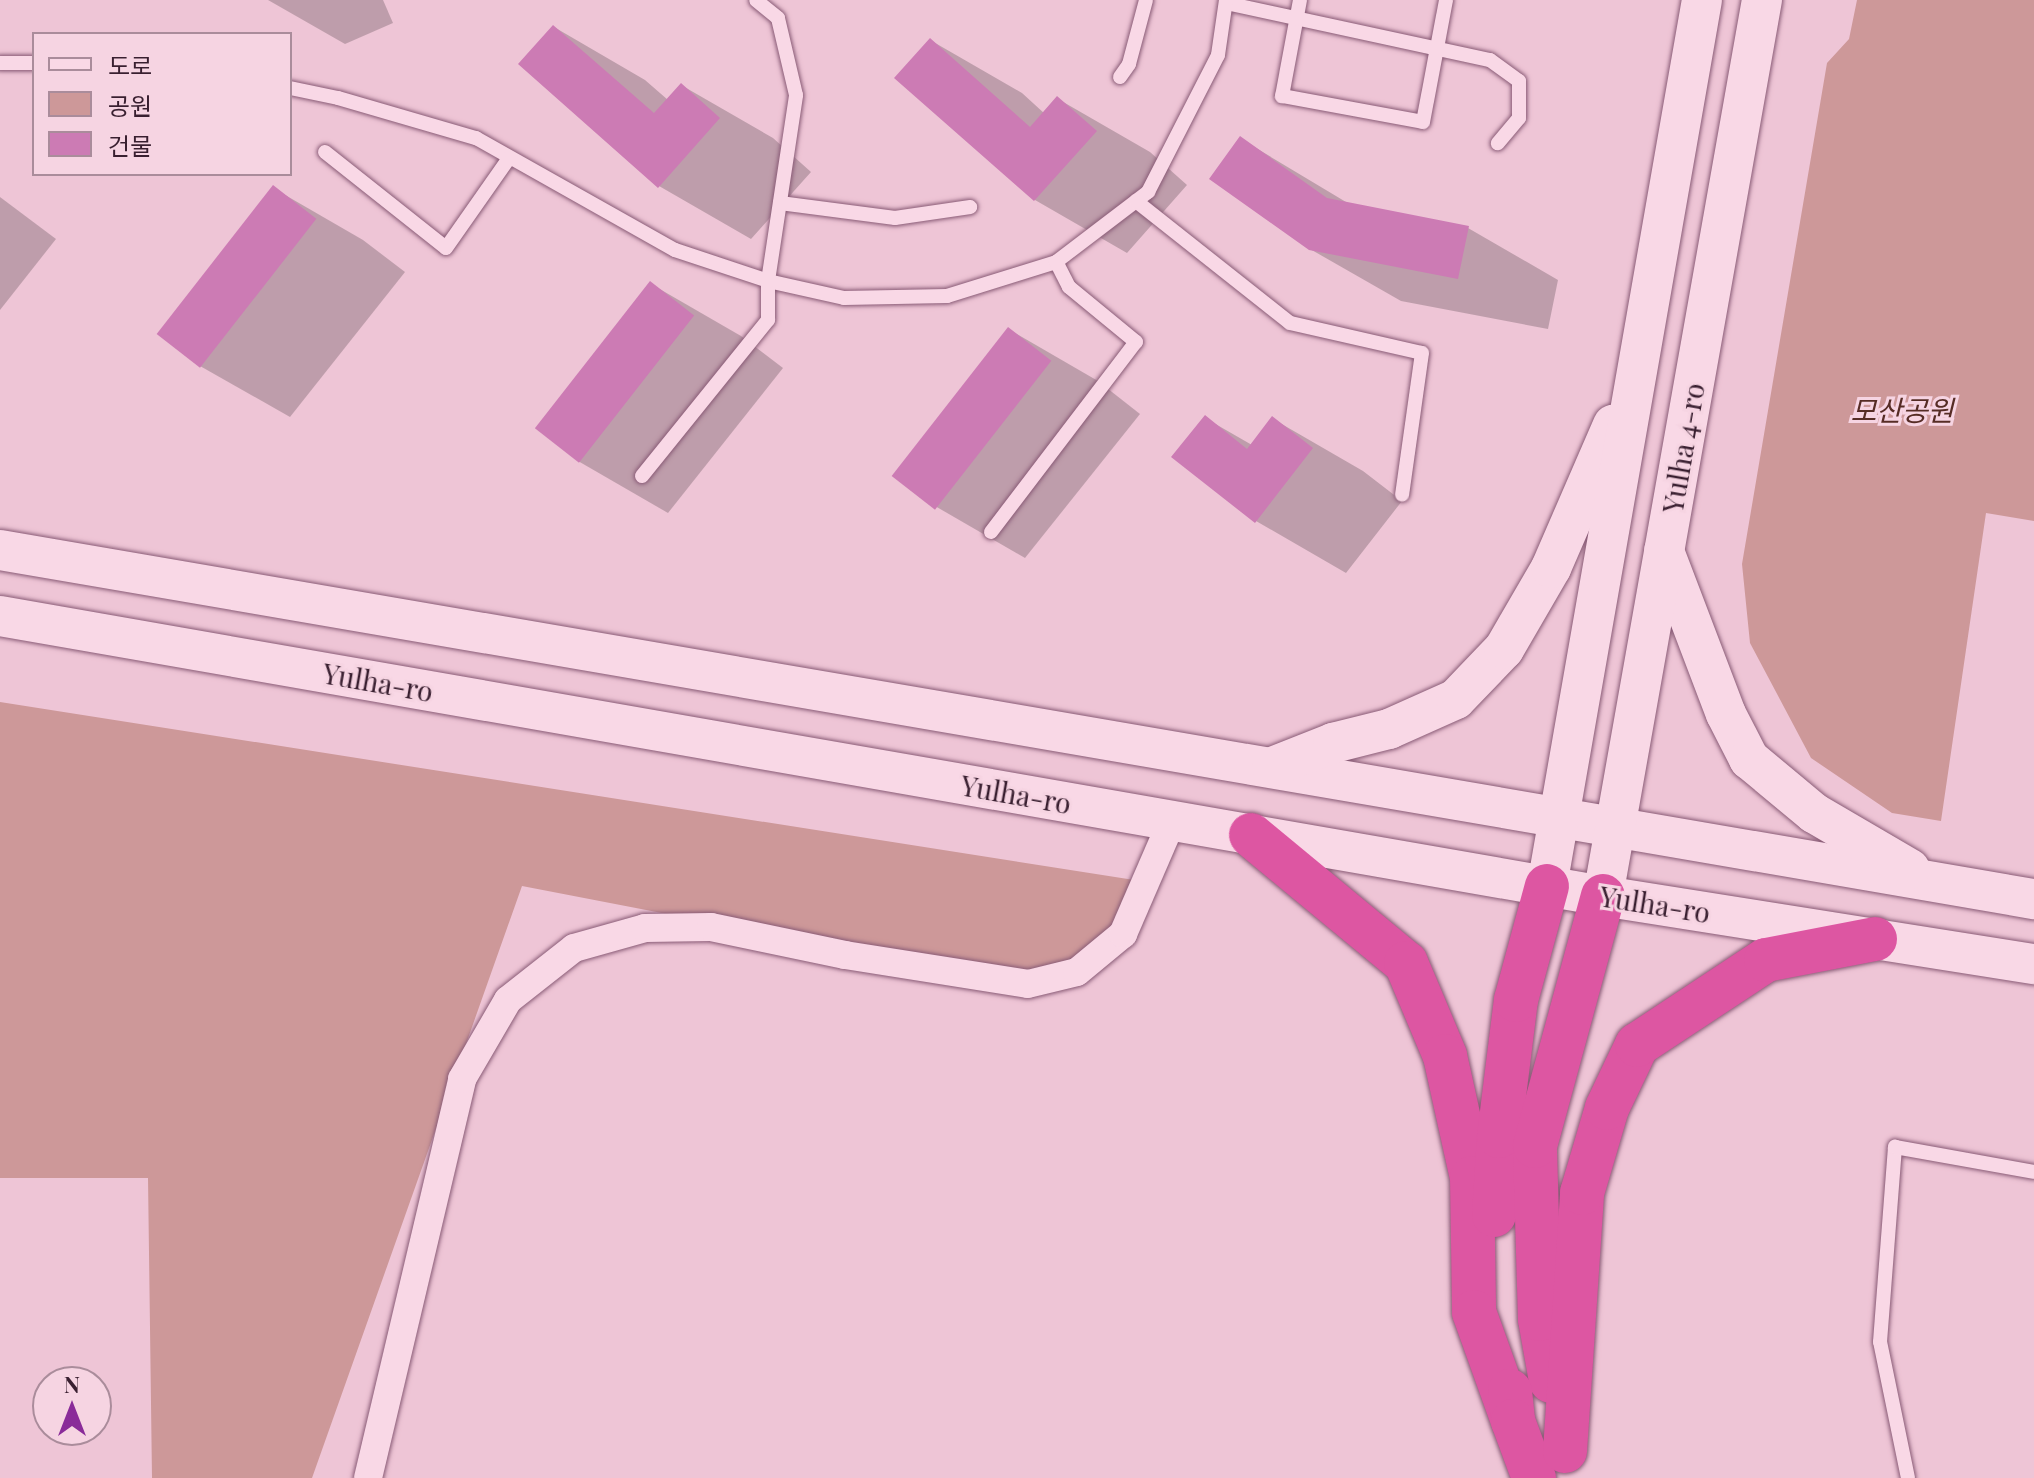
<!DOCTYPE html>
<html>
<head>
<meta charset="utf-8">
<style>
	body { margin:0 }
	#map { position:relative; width:2034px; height:1478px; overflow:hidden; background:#eec5d6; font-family:"Playfair Display","Noto Sans KR",serif }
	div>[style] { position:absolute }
	.green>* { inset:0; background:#cd9899 }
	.shadow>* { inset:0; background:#0003 }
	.building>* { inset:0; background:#cc7bb4; transform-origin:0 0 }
	.roads { filter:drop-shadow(0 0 2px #895b76) drop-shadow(0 0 2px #895b76) }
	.lane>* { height:14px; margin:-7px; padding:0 7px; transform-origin:7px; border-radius:7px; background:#f9d8e6 }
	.street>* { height:28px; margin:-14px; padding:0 14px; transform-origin:14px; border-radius:14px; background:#f9d8e6 }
	.secondary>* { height:40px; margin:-20px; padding:0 20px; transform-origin:20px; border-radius:20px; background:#f9d8e6 }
	.highway>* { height:44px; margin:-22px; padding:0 22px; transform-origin:22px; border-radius:22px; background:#dd56a2 }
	span { translate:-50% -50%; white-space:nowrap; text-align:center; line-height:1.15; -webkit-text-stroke:6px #f6d4e2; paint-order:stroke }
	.park-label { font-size:28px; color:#562c25; font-style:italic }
	.street-label { font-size:28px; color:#391f30 }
	.legend { position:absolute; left:32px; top:32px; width:260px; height:144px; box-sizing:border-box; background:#f6d4e2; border:2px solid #aa8c9b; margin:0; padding:10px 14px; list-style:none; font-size:24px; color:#391f30 }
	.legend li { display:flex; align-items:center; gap:16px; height:40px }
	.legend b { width:40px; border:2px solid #aa8c9b }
	.north { position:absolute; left:32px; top:1366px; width:80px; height:80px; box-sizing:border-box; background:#f6d4e2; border:2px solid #aa8c9b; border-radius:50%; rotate:0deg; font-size:22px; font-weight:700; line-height:32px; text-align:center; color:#391f30 }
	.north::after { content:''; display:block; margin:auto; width:28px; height:36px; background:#8a2b99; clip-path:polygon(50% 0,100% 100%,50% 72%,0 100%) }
</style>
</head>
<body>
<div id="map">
	<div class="green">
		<i style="clip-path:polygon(1857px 0,2034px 0,2034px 521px,1986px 513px,1941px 821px,1892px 813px,1811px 758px,1750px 643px,1742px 564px,1827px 63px,1849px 39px)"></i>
		<i style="clip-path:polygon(0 702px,1147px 882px,1123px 934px,1028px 984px,522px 886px,312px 1478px,152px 1478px,148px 1178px,0 1178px)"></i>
	</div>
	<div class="shadow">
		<i style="clip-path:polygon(268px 0,383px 0,393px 23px,345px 44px)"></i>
		<i style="clip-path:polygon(554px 27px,645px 80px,668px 100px,681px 85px,773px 138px,811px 172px,751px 239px,659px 186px)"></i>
		<i style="clip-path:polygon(930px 40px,1022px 93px,1045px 114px,1058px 99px,1150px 152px,1187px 185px,1127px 253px,1035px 200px,897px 78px)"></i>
		<i style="clip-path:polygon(1241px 139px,1351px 205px,1468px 228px,1558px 280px,1548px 329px,1401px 301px,1310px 249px)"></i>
		<i style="clip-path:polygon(273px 188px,363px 240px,405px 272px,290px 417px,200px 366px)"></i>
		<i style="clip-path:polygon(0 197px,56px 239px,0 310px)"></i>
		<i style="clip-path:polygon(651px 284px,741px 336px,783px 368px,668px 513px,578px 461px)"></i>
		<i style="clip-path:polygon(1008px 329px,1098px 381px,1140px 414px,1025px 558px,935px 506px)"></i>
		<i style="clip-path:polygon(1205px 418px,1252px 445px,1273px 419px,1363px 471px,1402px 501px,1346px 573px,1256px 521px)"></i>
	</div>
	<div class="building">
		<i style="clip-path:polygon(553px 25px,654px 113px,681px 83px,720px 118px,658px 188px,518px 64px)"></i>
		<i style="clip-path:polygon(930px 38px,1030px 127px,1057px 96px,1097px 131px,1034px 201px,894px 78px)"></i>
		<i style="clip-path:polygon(1240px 136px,1327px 198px,1469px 226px,1458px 279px,1309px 250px,1209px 179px)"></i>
		<i style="left:273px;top:185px;width:55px;height:189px;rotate:38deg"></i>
		<i style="left:650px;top:281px;width:56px;height:187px;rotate:38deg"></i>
		<i style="left:1008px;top:327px;width:55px;height:189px;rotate:38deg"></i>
		<i style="clip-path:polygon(1205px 415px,1247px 449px,1272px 416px,1313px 448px,1255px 523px,1171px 457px)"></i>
	</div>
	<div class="roads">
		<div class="lane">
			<i style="left:1300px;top:0;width:98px;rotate:100.6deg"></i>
			<i style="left:1282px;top:96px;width:143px;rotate:10.4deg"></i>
			<i style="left:1423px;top:122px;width:124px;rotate:-79.3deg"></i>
			<i style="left:1226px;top:3px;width:270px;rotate:12.2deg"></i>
			<i style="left:1490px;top:60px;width:36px;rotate:36deg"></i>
			<i style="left:1519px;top:81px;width:37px;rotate:90deg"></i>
			<i style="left:1519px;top:118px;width:33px;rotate:130deg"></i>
			<i style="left:0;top:63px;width:34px"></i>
			<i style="left:1120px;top:77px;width:16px;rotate:-55deg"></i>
			<i style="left:1129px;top:64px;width:66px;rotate:-75.1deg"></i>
			<i style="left:290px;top:88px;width:49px;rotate:11.8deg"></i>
			<i style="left:338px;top:98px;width:144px;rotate:16.2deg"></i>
			<i style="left:476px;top:138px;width:228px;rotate:29.4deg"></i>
			<i style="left:675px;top:250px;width:98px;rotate:18.4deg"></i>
			<i style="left:768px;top:281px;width:78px;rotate:12.6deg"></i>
			<i style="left:844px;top:298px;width:103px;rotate:-1.1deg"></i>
			<i style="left:947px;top:296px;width:114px;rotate:-17.3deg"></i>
			<i style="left:1056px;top:262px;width:116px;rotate:-37.3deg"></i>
			<i style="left:1148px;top:192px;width:154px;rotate:-62.9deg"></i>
			<i style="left:1218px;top:55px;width:56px;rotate:-81.7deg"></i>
			<i style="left:325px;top:152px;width:154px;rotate:38.4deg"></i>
			<i style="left:446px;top:248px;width:110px;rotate:-55deg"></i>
			<i style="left:1136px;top:201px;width:196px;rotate:38.4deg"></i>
			<i style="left:1290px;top:323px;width:135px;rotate:12.8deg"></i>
			<i style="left:1422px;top:353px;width:143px;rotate:98deg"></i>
			<i style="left:780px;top:203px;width:116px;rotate:7.4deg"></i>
			<i style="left:895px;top:218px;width:76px;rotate:-8.3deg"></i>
			<i style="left:642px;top:476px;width:201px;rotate:-51.1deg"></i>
			<i style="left:768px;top:320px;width:39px;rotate:-90deg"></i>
			<i style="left:768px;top:281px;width:188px;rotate:-81.4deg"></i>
			<i style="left:796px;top:95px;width:79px;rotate:-103.2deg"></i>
			<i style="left:778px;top:18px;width:28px;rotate:-141deg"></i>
			<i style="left:991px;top:532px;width:239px;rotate:-52.7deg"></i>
			<i style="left:1136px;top:342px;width:87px;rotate:-140.6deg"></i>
			<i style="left:1069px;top:287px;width:28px;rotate:-117deg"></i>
			<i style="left:1908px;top:1478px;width:139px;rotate:-101.6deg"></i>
			<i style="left:1880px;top:1342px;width:196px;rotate:-85.6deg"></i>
			<i style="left:1895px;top:1147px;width:141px;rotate:10.2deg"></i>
		</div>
		<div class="street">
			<i style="left:368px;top:1478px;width:410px;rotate:-76.7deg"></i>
			<i style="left:462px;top:1079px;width:91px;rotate:-59.8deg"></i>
			<i style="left:508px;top:1000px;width:84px;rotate:-38.2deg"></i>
			<i style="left:574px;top:948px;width:74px;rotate:-15.7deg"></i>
			<i style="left:645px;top:928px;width:66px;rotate:-0.9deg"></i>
			<i style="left:711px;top:927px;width:137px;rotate:11.8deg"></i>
			<i style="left:845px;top:955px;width:185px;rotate:9deg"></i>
			<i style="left:1028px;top:984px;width:50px;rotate:-13.8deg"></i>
			<i style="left:1077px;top:972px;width:60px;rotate:-39.6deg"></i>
			<i style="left:1123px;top:934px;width:123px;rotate:-66.6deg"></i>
		</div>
		<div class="secondary">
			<i style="left:0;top:550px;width:2064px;rotate:9.74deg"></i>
			<i style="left:1664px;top:551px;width:174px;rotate:69.2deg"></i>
			<i style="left:1726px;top:714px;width:51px;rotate:62.9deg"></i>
			<i style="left:1749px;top:759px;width:85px;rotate:39.7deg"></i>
			<i style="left:1814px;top:813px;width:111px;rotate:30.3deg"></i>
			<i style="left:0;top:616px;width:1627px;rotate:9.91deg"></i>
			<i style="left:1603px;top:896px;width:436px;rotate:9deg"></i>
			<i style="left:1272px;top:767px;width:66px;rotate:-21.5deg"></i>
			<i style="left:1333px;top:743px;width:58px;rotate:-14deg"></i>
			<i style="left:1389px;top:729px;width:73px;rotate:-24.1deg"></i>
			<i style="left:1456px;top:699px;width:69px;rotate:-46.2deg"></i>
			<i style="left:1504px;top:649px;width:94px;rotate:-59.9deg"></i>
			<i style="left:1551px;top:568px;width:156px;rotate:-66.6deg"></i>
			<i style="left:1547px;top:886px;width:899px;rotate:-80.08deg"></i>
			<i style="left:1603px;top:896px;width:910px;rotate:-79.94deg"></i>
		</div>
		<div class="highway">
			<i style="left:1251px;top:835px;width:201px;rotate:39.6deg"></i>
			<i style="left:1406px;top:963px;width:101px;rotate:67.2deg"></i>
			<i style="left:1445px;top:1056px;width:125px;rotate:77.5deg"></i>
			<i style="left:1472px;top:1178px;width:134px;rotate:89.1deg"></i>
			<i style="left:1474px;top:1312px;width:116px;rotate:70.3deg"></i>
			<i style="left:1494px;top:1215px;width:79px;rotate:-86.4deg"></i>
			<i style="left:1499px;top:1136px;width:137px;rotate:-82.9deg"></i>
			<i style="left:1516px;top:1000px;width:118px;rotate:-74.8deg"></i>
			<i style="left:1551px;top:1381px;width:63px;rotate:-100.1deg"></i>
			<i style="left:1540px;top:1319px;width:173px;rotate:-91.7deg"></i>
			<i style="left:1535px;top:1146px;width:259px;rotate:-74.8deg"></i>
			<i style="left:1510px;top:1391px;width:30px;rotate:84deg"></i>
			<i style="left:1513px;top:1421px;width:61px;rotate:69.8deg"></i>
			<i style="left:1565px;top:1451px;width:259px;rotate:-86.2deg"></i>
			<i style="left:1582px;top:1193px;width:89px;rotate:-73.6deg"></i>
			<i style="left:1607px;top:1108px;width:70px;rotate:-64.5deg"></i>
			<i style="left:1637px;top:1045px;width:154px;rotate:-33.4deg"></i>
			<i style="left:1766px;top:960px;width:111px;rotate:-10.9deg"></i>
		</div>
	</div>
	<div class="park-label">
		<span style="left:1902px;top:410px">모산공원</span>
	</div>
	<div class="street-label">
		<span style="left:1683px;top:448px;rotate:-80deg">Yulha 4-ro</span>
		<span style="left:378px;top:682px;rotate:10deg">Yulha-ro</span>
		<span style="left:1016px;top:794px;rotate:10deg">Yulha-ro</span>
		<span style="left:1655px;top:904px;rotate:9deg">Yulha-ro</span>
	</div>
	<ul class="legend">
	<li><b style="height:10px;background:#f9d8e6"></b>도로</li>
	<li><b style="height:22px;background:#cd9899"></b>공원</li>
	<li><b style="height:22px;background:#cc7bb4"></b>건물</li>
	</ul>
	<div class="north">N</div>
</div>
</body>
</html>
